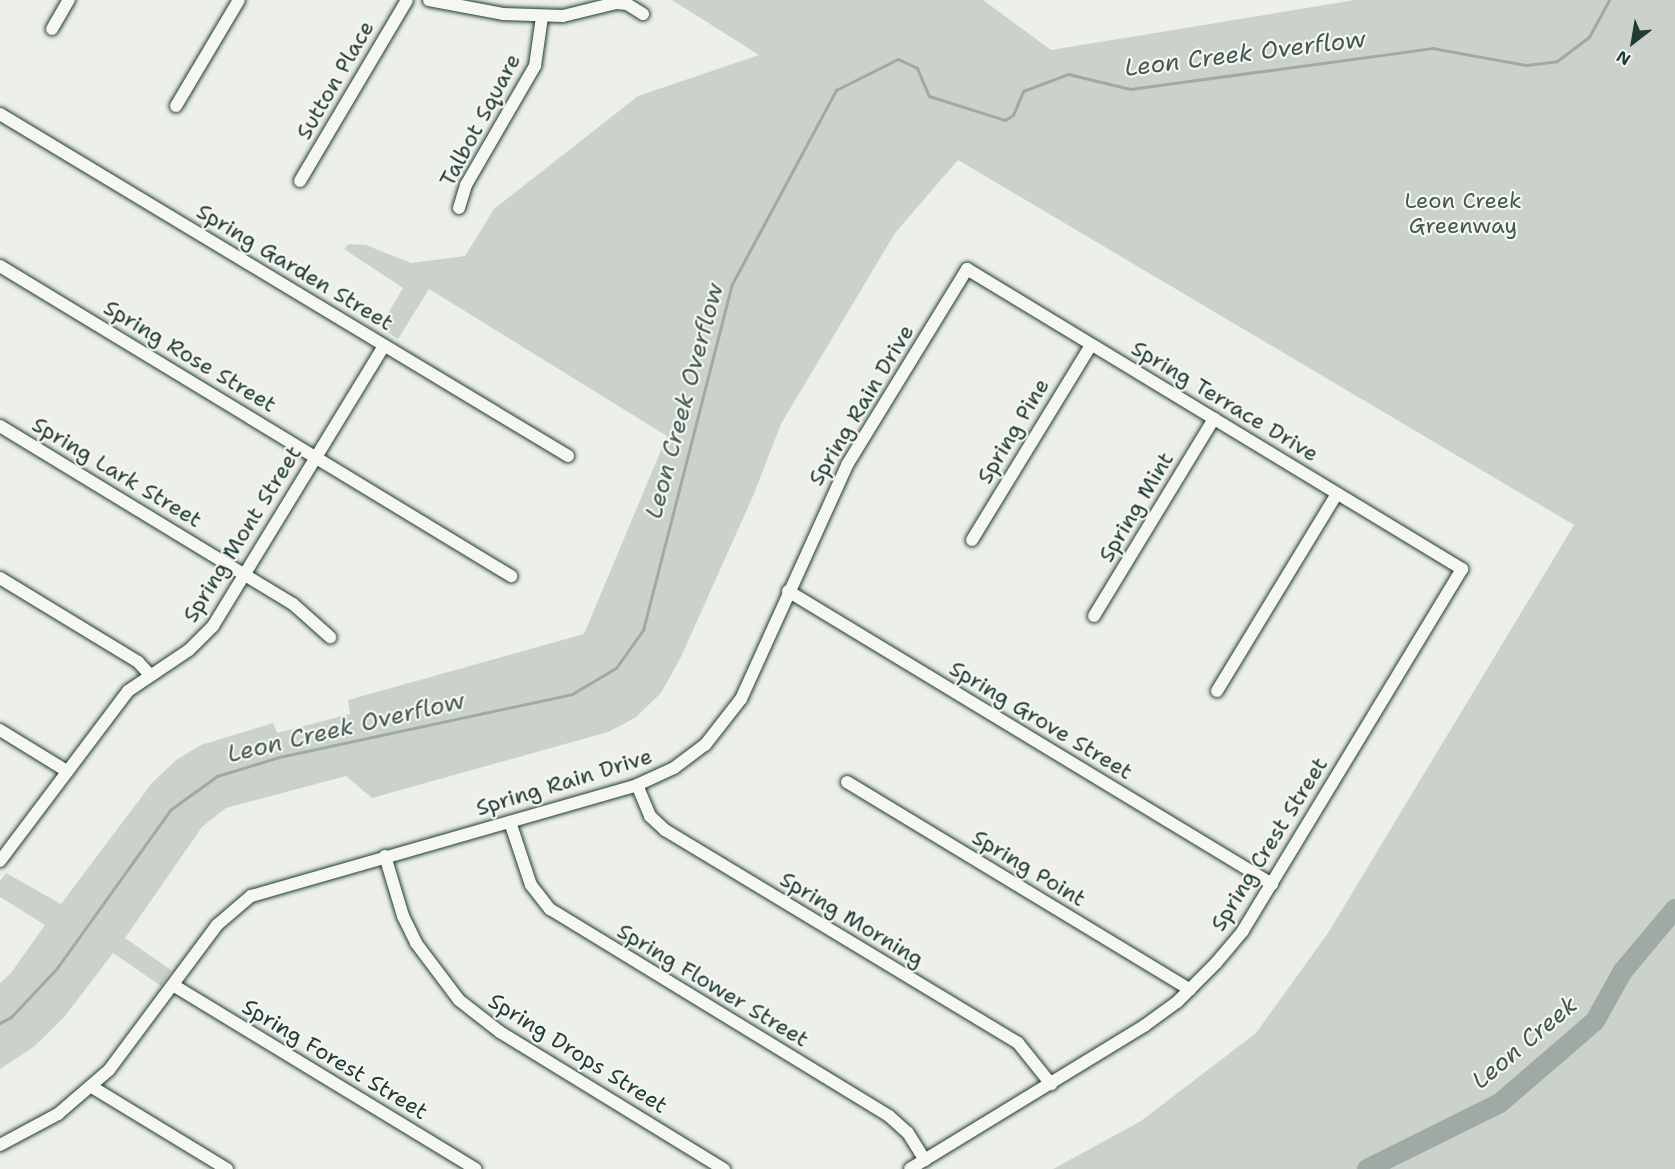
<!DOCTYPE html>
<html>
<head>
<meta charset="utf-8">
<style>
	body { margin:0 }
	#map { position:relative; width:1675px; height:1169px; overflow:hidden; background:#edefea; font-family:"Shantell Sans",sans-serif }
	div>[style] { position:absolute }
	.green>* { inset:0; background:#cbd2cc }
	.stream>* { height:3px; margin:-1.5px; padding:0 1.5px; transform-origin:1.5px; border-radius:1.5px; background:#9faaa4 }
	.river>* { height:20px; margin:-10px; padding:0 10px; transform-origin:10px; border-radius:10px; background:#9faaa4 }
	.roads { filter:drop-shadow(0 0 2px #1f3d34) drop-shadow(0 0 2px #1f3d34) }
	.street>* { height:12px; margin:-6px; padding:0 6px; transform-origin:6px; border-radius:6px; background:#f6f6f2 }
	span { translate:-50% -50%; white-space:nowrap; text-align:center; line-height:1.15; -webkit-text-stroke:4.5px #f6f6f2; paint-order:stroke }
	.street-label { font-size:22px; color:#1f3d34 }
	.park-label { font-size:22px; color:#415b52 }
	.water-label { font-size:24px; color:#3f5850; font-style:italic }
	.north { position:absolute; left:1603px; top:12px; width:60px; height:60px; -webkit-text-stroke:4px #f6f6f2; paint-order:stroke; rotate:211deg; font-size:16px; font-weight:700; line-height:24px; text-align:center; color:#1f3d34 }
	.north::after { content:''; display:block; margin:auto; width:21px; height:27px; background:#1f3d34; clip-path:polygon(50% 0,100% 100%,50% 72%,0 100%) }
</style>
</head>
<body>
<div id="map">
	<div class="green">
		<i style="clip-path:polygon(672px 0,983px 0,1051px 50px,1355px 0,1675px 0,1675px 1169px,1053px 1169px,1141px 1121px,1256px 1033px,1328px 933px,1574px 525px,958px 160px,895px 233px,781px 424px,753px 496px,681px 657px,661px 693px,635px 718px,608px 732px,372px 798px,346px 776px,226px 808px,202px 827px,125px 938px,171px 970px,161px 986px,113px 953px,65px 1016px,35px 1046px,0 1069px,0 983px,11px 973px,45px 925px,0 897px,0 881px,6px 873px,61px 904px,152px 783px,176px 760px,201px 745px,273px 723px,277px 733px,350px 714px,348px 700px,584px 634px,667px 436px,429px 289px,398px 339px,380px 327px,403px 288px,344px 249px,349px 244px,366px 245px,411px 263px,465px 256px,494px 209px,638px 96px,759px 55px)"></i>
	</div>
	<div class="stream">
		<i style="left:0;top:1023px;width:13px;rotate:-29deg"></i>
		<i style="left:11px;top:1017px;width:67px;rotate:-46.8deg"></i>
		<i style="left:57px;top:968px;width:194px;rotate:-54.4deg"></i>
		<i style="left:170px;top:810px;width:58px;rotate:-35.9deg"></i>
		<i style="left:217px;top:776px;width:65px;rotate:-17deg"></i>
		<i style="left:279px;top:757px;width:300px;rotate:-12.1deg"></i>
		<i style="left:572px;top:694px;width:51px;rotate:-30.6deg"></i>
		<i style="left:616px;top:668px;width:47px;rotate:-54.6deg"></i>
		<i style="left:643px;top:630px;width:357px;rotate:-75.6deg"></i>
		<i style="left:732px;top:284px;width:220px;rotate:-61.8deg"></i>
		<i style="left:836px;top:90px;width:69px;rotate:-26.6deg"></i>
		<i style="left:898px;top:59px;width:21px;rotate:25deg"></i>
		<i style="left:917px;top:68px;width:30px;rotate:67deg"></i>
		<i style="left:929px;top:96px;width:80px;rotate:17.5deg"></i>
		<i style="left:1005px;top:120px;width:9px;rotate:-32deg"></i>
		<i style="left:1013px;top:115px;width:26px;rotate:-67deg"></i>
		<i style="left:1023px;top:91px;width:48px;rotate:-20.7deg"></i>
		<i style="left:1068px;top:74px;width:64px;rotate:13.6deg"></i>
		<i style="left:1130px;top:89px;width:305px;rotate:-7.7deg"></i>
		<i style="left:1432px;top:48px;width:96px;rotate:10.3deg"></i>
		<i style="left:1526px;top:65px;width:31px;rotate:-7deg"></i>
		<i style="left:1557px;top:61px;width:40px;rotate:-37deg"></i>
		<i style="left:1589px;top:37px;width:42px;rotate:-61.6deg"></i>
	</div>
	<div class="river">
		<i style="left:1367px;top:1169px;width:148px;rotate:-26.4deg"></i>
		<i style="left:1500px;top:1103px;width:125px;rotate:-40.8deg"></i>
		<i style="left:1595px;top:1021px;width:57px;rotate:-60.8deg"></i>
		<i style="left:1623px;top:971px;width:81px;rotate:-50deg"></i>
	</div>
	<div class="roads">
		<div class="street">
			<i style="left:429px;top:0;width:75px;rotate:10.7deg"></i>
			<i style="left:503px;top:14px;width:60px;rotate:1.9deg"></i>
			<i style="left:563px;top:16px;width:55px;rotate:-13.8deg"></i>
			<i style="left:616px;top:3px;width:11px;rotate:5deg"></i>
			<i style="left:627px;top:4px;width:19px;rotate:32deg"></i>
			<i style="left:52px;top:29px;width:34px;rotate:-60deg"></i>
			<i style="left:176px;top:106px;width:123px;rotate:-59.3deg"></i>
			<i style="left:0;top:114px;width:663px;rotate:31.05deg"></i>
			<i style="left:300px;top:181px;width:210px;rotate:-59.4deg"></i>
			<i style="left:459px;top:208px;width:24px;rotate:-73deg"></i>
			<i style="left:466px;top:185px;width:138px;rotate:-59.9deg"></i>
			<i style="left:535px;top:66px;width:49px;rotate:-81.9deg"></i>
			<i style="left:0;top:266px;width:598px;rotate:31.24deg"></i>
			<i style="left:0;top:426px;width:343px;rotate:31.3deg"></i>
			<i style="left:293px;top:604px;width:50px;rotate:41.7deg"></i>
			<i style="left:972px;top:540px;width:228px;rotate:-58.6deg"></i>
			<i style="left:0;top:578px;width:162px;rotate:31.3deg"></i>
			<i style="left:138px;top:662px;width:18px;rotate:47deg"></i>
			<i style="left:788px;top:591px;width:566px;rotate:31.19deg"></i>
			<i style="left:1094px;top:616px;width:231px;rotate:-58.7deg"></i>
			<i style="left:1217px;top:691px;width:231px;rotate:-58.7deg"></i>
			<i style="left:0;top:730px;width:79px;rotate:31.5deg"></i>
			<i style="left:847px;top:782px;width:401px;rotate:31.2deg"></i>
			<i style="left:637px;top:785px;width:34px;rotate:67deg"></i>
			<i style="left:650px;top:816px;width:21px;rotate:43deg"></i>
			<i style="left:665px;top:830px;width:412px;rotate:31.1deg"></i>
			<i style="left:1018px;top:1043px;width:53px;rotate:51.2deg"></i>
			<i style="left:510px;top:822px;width:66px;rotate:71.6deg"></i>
			<i style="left:531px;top:885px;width:31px;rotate:52deg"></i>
			<i style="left:550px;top:909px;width:397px;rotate:31.4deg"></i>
			<i style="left:889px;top:1116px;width:25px;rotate:42deg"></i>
			<i style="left:908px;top:1133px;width:32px;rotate:58deg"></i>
			<i style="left:385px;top:856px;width:63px;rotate:73.3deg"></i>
			<i style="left:403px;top:916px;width:30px;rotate:64deg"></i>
			<i style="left:416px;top:943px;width:71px;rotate:53deg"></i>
			<i style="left:459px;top:1000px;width:52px;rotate:38deg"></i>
			<i style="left:500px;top:1032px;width:263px;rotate:31.5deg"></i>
			<i style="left:0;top:861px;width:213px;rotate:-53deg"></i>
			<i style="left:128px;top:691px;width:73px;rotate:-33.9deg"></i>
			<i style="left:189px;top:650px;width:34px;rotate:-45deg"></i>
			<i style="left:213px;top:626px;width:328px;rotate:-58.6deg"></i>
			<i style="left:173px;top:985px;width:354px;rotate:31.3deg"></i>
			<i style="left:92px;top:1087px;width:158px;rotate:31.3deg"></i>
			<i style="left:0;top:1145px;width:66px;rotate:-28.1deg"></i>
			<i style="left:58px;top:1114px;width:67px;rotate:-40.8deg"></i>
			<i style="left:109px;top:1070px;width:181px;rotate:-53.3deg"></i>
			<i style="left:217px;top:925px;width:45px;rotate:-40.5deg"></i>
			<i style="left:251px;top:896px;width:402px;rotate:-16deg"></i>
			<i style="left:637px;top:785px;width:41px;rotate:-24.7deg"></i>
			<i style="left:674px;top:768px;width:39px;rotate:-37deg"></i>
			<i style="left:705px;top:745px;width:58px;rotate:-52deg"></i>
			<i style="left:741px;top:699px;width:257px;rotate:-65.6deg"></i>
			<i style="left:847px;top:465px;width:230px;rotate:-58.5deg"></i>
			<i style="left:967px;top:269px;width:579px;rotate:31.22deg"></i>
			<i style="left:1462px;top:569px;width:423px;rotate:121.2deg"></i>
			<i style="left:1243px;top:931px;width:42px;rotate:130.2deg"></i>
			<i style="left:1216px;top:963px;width:55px;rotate:135deg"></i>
			<i style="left:1177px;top:1002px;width:41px;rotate:144deg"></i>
			<i style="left:1144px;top:1026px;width:274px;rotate:148.6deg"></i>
		</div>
	</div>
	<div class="street-label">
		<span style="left:335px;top:80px;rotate:-60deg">Sutton Place</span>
		<span style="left:480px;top:120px;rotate:-62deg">Talbot Square</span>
		<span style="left:295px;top:267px;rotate:31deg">Spring Garden Street</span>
		<span style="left:190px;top:356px;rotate:31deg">Spring Rose Street</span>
		<span style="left:1225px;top:401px;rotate:31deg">Spring Terrace Drive</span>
		<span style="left:861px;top:405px;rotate:-59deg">Spring Rain Drive</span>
		<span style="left:1013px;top:431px;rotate:-59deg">Spring Pine</span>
		<span style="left:117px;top:472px;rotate:31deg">Spring Lark Street</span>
		<span style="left:1136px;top:507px;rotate:-59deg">Spring Mint</span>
		<span style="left:242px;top:534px;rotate:-58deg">Spring Mont Street</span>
		<span style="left:1041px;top:720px;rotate:31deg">Spring Grove Street</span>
		<span style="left:564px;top:782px;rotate:-17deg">Spring Rain Drive</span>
		<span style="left:1269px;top:844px;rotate:-58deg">Spring Crest Street</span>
		<span style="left:1029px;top:868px;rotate:31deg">Spring Point</span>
		<span style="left:852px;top:919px;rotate:31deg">Spring Morning</span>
		<span style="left:713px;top:985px;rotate:31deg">Spring Flower Street</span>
		<span style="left:578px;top:1053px;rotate:32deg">Spring Drops Street</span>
		<span style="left:335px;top:1059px;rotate:31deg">Spring Forest Street</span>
	</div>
	<div class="park-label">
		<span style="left:1463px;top:213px">Leon Creek<br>Greenway</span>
	</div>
	<div class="water-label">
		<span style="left:1245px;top:54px;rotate:-7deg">Leon Creek Overflow</span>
		<span style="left:685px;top:401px;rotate:-75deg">Leon Creek Overflow</span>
		<span style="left:346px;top:728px;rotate:-13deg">Leon Creek Overflow</span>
		<span style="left:1525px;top:1043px;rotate:-40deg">Leon Creek</span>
	</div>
	<div class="north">N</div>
</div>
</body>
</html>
